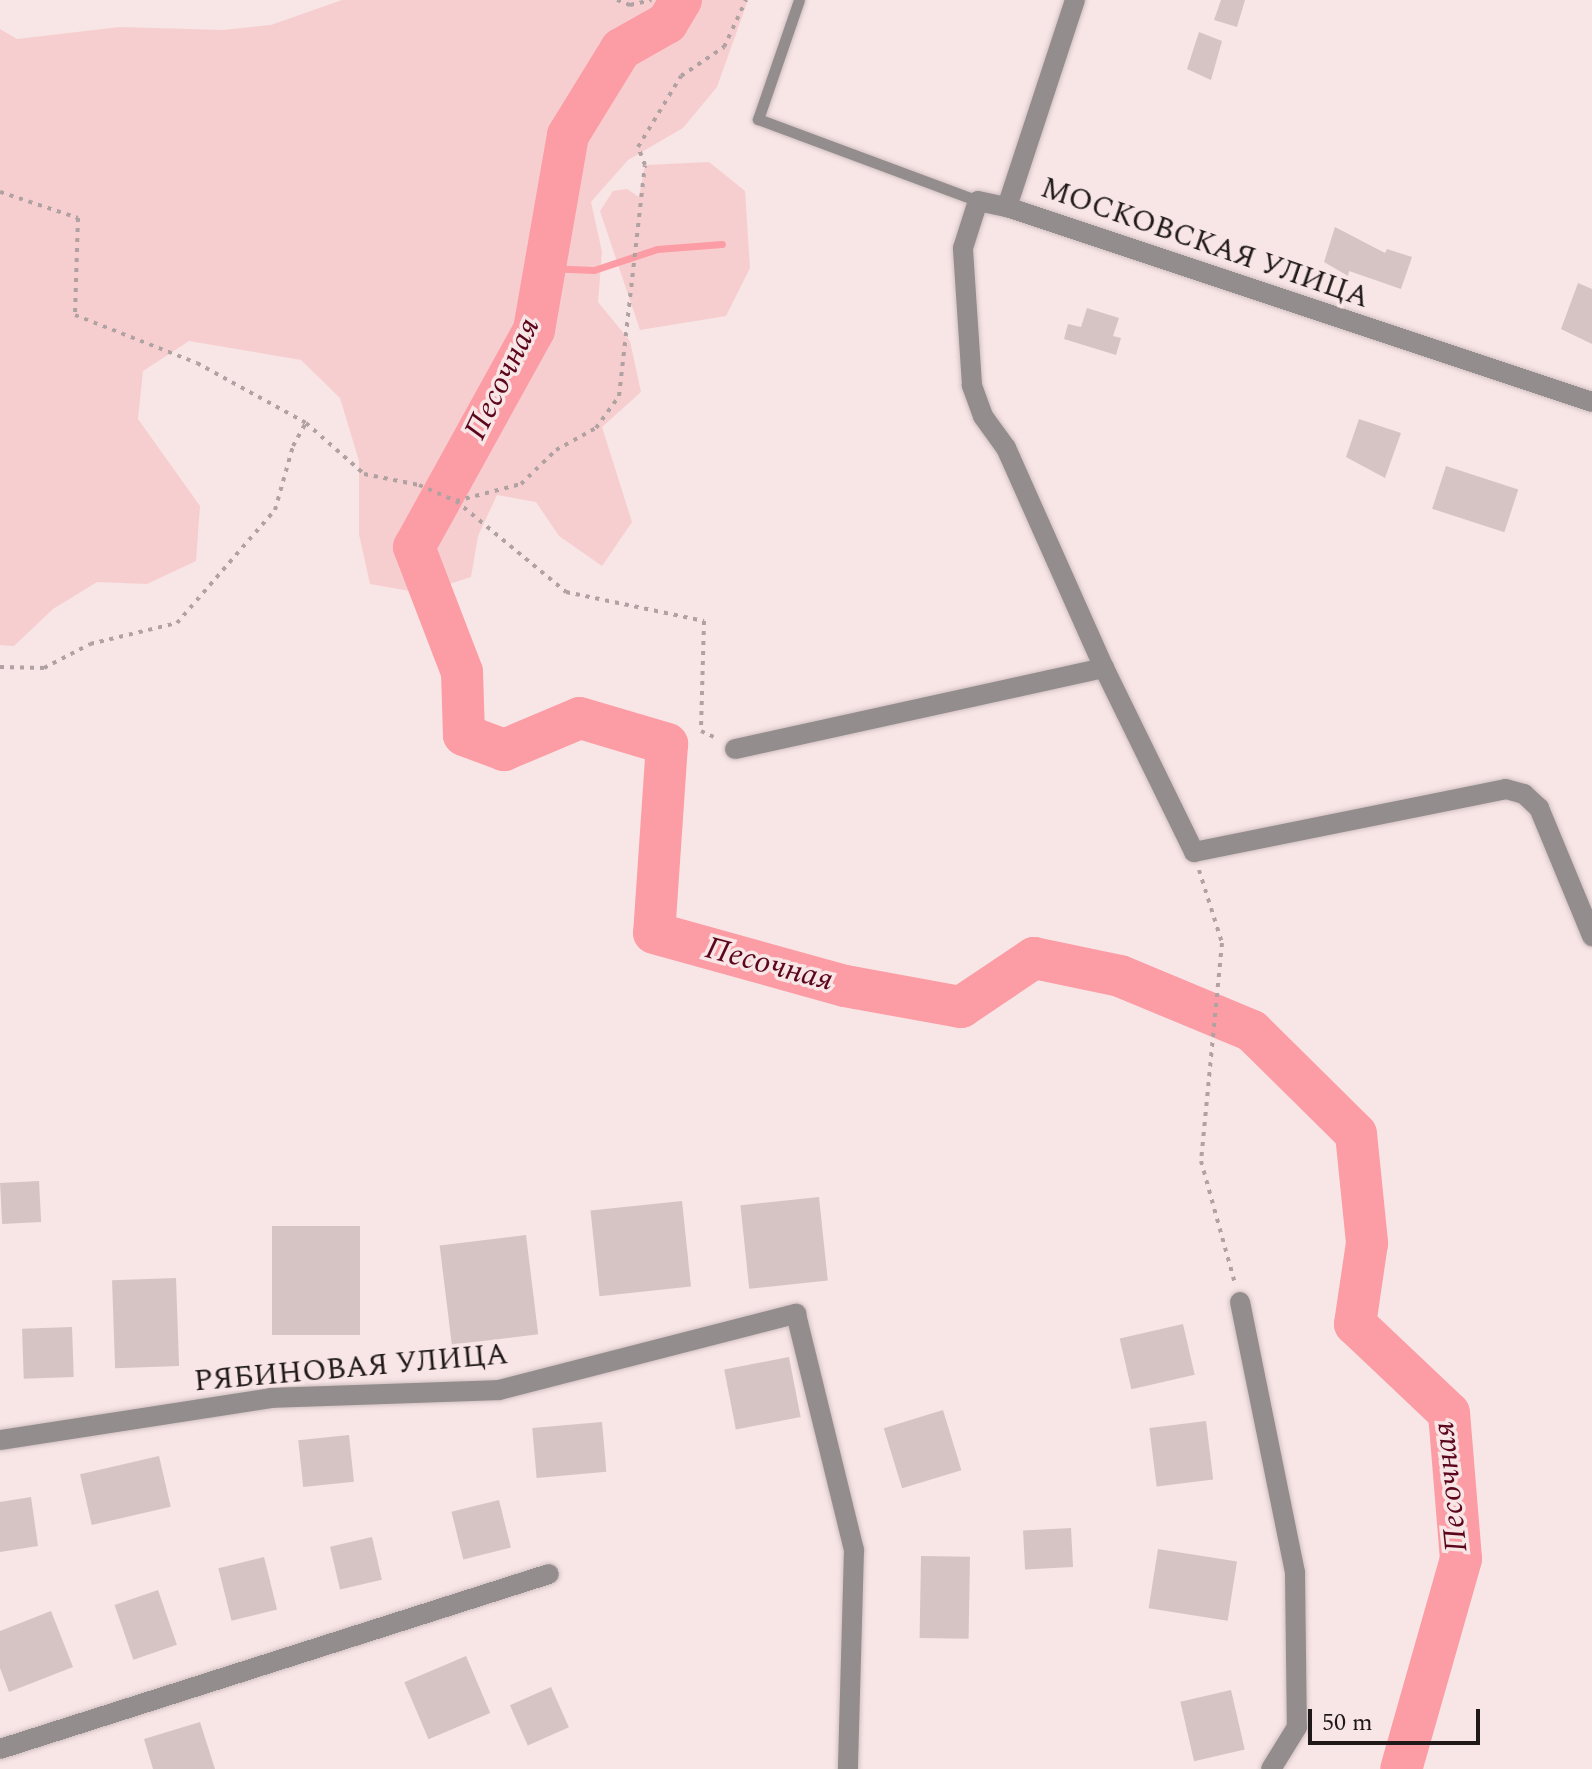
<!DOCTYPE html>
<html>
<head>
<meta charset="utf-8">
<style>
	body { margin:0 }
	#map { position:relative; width:1592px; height:1769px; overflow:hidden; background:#f8e5e6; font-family:Spectral,serif }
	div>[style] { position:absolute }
	.green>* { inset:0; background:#f7ced0 }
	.stream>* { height:7px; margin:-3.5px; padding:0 3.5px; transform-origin:3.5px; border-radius:3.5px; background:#fc9ca4 }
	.river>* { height:42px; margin:-21px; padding:0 21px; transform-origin:21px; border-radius:21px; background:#fc9ca4 }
	.building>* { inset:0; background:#d6c4c5; transform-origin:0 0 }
	.path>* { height:4px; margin-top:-2px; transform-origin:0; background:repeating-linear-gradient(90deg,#b0a2a2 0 4px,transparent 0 10px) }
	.roads { filter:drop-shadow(0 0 2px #d1c0c1) drop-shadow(0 0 2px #d1c0c1) }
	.lane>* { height:11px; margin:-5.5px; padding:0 5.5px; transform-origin:5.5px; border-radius:5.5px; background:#948d8d }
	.street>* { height:20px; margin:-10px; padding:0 10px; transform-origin:10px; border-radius:10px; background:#948d8d }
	span { translate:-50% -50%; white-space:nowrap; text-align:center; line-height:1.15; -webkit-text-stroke:7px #f8e5e6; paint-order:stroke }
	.street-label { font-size:30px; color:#1f1919 }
	.water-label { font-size:32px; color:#5c061c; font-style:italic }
	.scale { position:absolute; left:1308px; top:1709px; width:172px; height:36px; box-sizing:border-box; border:4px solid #1f1919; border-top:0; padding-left:10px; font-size:24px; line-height:28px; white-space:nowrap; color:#1f1919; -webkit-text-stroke:6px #f8e5e6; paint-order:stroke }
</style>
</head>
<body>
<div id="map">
	<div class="green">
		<i style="clip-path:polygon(342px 0,748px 0,717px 87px,683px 128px,628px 160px,591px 202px,602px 252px,598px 302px,630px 341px,641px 392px,602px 427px,632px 522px,602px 566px,559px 536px,536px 502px,497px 495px,478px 536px,471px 577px,421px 593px,370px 584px,359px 534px,359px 461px,340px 398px,301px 360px,189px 341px,143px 371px,138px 419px,200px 506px,196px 561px,147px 584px,97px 582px,53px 609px,14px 646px,0 645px,0 29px,17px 39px,120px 27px,223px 30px,271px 25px)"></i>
		<i style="clip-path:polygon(709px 162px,745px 191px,750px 268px,726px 316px,640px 330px,600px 211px,613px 191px,627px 189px,639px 197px,645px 165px)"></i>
	</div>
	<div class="stream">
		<i style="left:545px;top:268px;width:49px;rotate:2.3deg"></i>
		<i style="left:594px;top:270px;width:66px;rotate:-18.4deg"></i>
		<i style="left:657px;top:249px;width:65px;rotate:-4.4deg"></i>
	</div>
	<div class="river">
		<i style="left:681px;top:0;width:27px;rotate:121deg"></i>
		<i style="left:667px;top:23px;width:53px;rotate:150.5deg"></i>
		<i style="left:621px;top:49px;width:101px;rotate:121.6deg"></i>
		<i style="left:568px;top:135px;width:198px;rotate:99.9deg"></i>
		<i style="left:534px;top:330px;width:248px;rotate:118.9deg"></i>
		<i style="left:414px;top:547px;width:134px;rotate:69deg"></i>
		<i style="left:462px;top:672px;width:63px;rotate:88.2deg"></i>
		<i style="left:464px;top:735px;width:43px;rotate:20.6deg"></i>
		<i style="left:504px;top:750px;width:82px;rotate:-22.8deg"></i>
		<i style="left:580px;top:718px;width:91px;rotate:16.6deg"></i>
		<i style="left:667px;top:744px;width:189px;rotate:93.9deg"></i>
		<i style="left:654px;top:933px;width:198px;rotate:15.5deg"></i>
		<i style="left:845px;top:986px;width:118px;rotate:10.3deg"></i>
		<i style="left:961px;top:1007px;width:88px;rotate:-33.9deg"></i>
		<i style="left:1034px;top:958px;width:88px;rotate:11.8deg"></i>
		<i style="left:1120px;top:976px;width:143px;rotate:22.6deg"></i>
		<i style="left:1252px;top:1031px;width:146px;rotate:44.7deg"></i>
		<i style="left:1356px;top:1134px;width:110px;rotate:84.2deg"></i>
		<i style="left:1367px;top:1243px;width:82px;rotate:98.4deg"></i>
		<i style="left:1355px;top:1324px;width:129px;rotate:43.4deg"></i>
		<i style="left:1449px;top:1413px;width:146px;rotate:85.3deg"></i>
		<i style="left:1461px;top:1559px;width:218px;rotate:105.9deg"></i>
	</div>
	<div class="building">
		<i style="clip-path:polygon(1221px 0,1245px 0,1237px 27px,1214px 20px)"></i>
		<i style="clip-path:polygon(1199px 32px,1222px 41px,1211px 80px,1187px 69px)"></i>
		<i style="clip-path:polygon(1335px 227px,1385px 253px,1387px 249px,1412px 257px,1401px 289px,1349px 271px,1348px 276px,1324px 262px)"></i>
		<i style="clip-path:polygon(1578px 283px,1592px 289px,1592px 344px,1561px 329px)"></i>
		<i style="clip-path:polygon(1087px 308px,1119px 318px,1113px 336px,1121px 338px,1116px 355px,1064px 339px,1068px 324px,1081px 327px)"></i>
		<i style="clip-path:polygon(1359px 419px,1401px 433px,1385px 478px,1346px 457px)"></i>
		<i style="left:1446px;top:466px;width:76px;height:45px;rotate:18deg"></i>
		<i style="left:39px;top:1181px;width:41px;height:39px;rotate:87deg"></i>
		<i style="left:819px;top:1197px;width:84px;height:79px;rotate:84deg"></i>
		<i style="left:682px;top:1201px;width:86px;height:92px;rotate:84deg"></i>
		<i style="left:272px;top:1226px;width:88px;height:109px"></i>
		<i style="left:526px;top:1235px;width:100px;height:87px;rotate:83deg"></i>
		<i style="left:176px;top:1278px;width:88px;height:64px;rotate:88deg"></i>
		<i style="left:1183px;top:1324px;width:52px;height:65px;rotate:77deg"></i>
		<i style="left:72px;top:1327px;width:50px;height:50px;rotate:88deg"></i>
		<i style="left:789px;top:1357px;width:61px;height:66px;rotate:79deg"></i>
		<i style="left:943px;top:1410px;width:63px;height:62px;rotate:73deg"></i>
		<i style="left:1206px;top:1421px;width:59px;height:57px;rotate:83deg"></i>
		<i style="left:602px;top:1422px;width:50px;height:70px;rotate:85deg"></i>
		<i style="left:349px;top:1435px;width:47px;height:51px;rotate:84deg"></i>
		<i style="left:159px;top:1456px;width:52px;height:81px;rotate:77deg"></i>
		<i style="clip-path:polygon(31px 1497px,38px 1546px,0 1552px,0 1502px)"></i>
		<i style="left:499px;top:1500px;width:49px;height:49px;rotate:76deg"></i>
		<i style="left:1071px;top:1528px;width:39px;height:48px;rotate:87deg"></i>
		<i style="left:372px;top:1537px;width:44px;height:43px;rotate:77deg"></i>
		<i style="left:1158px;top:1549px;width:80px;height:60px;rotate:9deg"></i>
		<i style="left:921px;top:1556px;width:49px;height:82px;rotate:1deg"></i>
		<i style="left:264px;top:1557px;width:54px;height:47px;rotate:76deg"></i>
		<i style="left:158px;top:1590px;width:58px;height:46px;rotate:71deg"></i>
		<i style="clip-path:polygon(51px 1611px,73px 1667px,9px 1692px,0 1668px,0 1631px)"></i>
		<i style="left:466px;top:1656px;width:62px;height:67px;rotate:67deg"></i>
		<i style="left:551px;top:1687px;width:44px;height:45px;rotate:66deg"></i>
		<i style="left:1231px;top:1690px;width:61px;height:52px;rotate:77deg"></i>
		<i style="clip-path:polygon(200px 1722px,215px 1769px,153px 1769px,144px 1739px)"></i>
	</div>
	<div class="path">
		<i style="left:617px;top:0;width:14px;rotate:21deg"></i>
		<i style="left:630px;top:5px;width:22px;rotate:-13deg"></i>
		<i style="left:0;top:192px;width:82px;rotate:18.4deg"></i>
		<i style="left:78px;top:218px;width:97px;rotate:91.8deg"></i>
		<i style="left:75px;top:315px;width:131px;rotate:21.5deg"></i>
		<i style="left:197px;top:363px;width:124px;rotate:28.8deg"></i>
		<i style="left:306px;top:423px;width:77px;rotate:41.3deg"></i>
		<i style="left:364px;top:474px;width:56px;rotate:11.3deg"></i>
		<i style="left:419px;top:485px;width:40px;rotate:23.4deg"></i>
		<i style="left:456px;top:501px;width:143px;rotate:39.6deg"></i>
		<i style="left:566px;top:592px;width:141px;rotate:11.9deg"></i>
		<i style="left:704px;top:621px;width:110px;rotate:91.6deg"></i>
		<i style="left:701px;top:731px;width:19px;rotate:25deg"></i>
		<i style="left:456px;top:501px;width:67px;rotate:-14.7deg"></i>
		<i style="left:521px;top:484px;width:49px;rotate:-44.2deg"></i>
		<i style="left:556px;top:450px;width:46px;rotate:-28.8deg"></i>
		<i style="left:596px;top:428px;width:39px;rotate:-54deg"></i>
		<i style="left:619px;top:396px;width:232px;rotate:-83.6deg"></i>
		<i style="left:645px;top:165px;width:19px;rotate:-111deg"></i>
		<i style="left:638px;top:147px;width:83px;rotate:-58.8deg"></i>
		<i style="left:681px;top:76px;width:52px;rotate:-34deg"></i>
		<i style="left:724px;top:47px;width:52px;rotate:-64.9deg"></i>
		<i style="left:0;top:667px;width:44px;rotate:1.3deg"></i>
		<i style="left:44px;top:668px;width:52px;rotate:-27.6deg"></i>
		<i style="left:90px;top:644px;width:89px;rotate:-13.6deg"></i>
		<i style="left:177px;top:623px;width:150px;rotate:-49.1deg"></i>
		<i style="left:275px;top:510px;width:66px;rotate:-74.3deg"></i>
		<i style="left:293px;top:446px;width:26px;rotate:-61deg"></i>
		<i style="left:1199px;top:870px;width:77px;rotate:72.5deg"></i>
		<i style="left:1222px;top:943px;width:219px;rotate:95.5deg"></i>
		<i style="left:1201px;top:1161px;width:128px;rotate:74.5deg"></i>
	</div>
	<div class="roads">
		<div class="lane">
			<i style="left:799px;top:0;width:126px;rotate:109deg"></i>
			<i style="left:758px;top:119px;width:235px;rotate:20.4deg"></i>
		</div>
		<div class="street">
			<i style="left:1075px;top:0;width:218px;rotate:108.2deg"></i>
			<i style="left:1007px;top:207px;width:617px;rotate:18.43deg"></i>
			<i style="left:1104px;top:668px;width:205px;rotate:63.9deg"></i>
			<i style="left:1194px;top:852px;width:318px;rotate:-11.4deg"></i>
			<i style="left:1506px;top:789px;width:19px;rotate:16deg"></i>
			<i style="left:1524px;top:794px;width:21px;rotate:43deg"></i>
			<i style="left:1539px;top:808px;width:139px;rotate:67.5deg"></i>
			<i style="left:735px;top:749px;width:378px;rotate:-12.4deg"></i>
			<i style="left:1104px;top:668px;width:241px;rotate:-114deg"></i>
			<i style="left:1006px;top:448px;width:39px;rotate:-126deg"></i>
			<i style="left:983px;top:416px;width:33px;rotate:-110deg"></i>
			<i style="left:972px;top:385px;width:137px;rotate:-93.8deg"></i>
			<i style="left:963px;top:248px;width:49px;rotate:-72.3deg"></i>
			<i style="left:978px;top:201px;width:30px;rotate:12deg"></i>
			<i style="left:1240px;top:1302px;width:277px;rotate:78.5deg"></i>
			<i style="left:1295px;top:1573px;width:154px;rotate:89.3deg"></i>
			<i style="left:1297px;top:1727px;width:49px;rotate:121.8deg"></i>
			<i style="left:0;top:1440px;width:274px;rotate:-8.8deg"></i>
			<i style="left:271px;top:1398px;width:228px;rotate:-2deg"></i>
			<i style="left:499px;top:1390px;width:307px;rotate:-14.4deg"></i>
			<i style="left:796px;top:1314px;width:243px;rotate:76.2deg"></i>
			<i style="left:854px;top:1550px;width:219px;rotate:91.6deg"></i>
			<i style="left:0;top:1749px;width:576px;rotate:-17.68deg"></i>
		</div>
	</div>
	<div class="street-label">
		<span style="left:1205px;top:243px;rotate:19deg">МОСКОВСКАЯ УЛИЦА</span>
		<span style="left:351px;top:1368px;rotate:-5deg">РЯБИНОВАЯ УЛИЦА</span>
	</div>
	<div class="water-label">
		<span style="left:503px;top:379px;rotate:-64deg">Песочная</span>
		<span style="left:769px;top:965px;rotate:15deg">Песочная</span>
		<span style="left:1451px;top:1487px;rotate:-96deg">Песочная</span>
	</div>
	<div class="scale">50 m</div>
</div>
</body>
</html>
